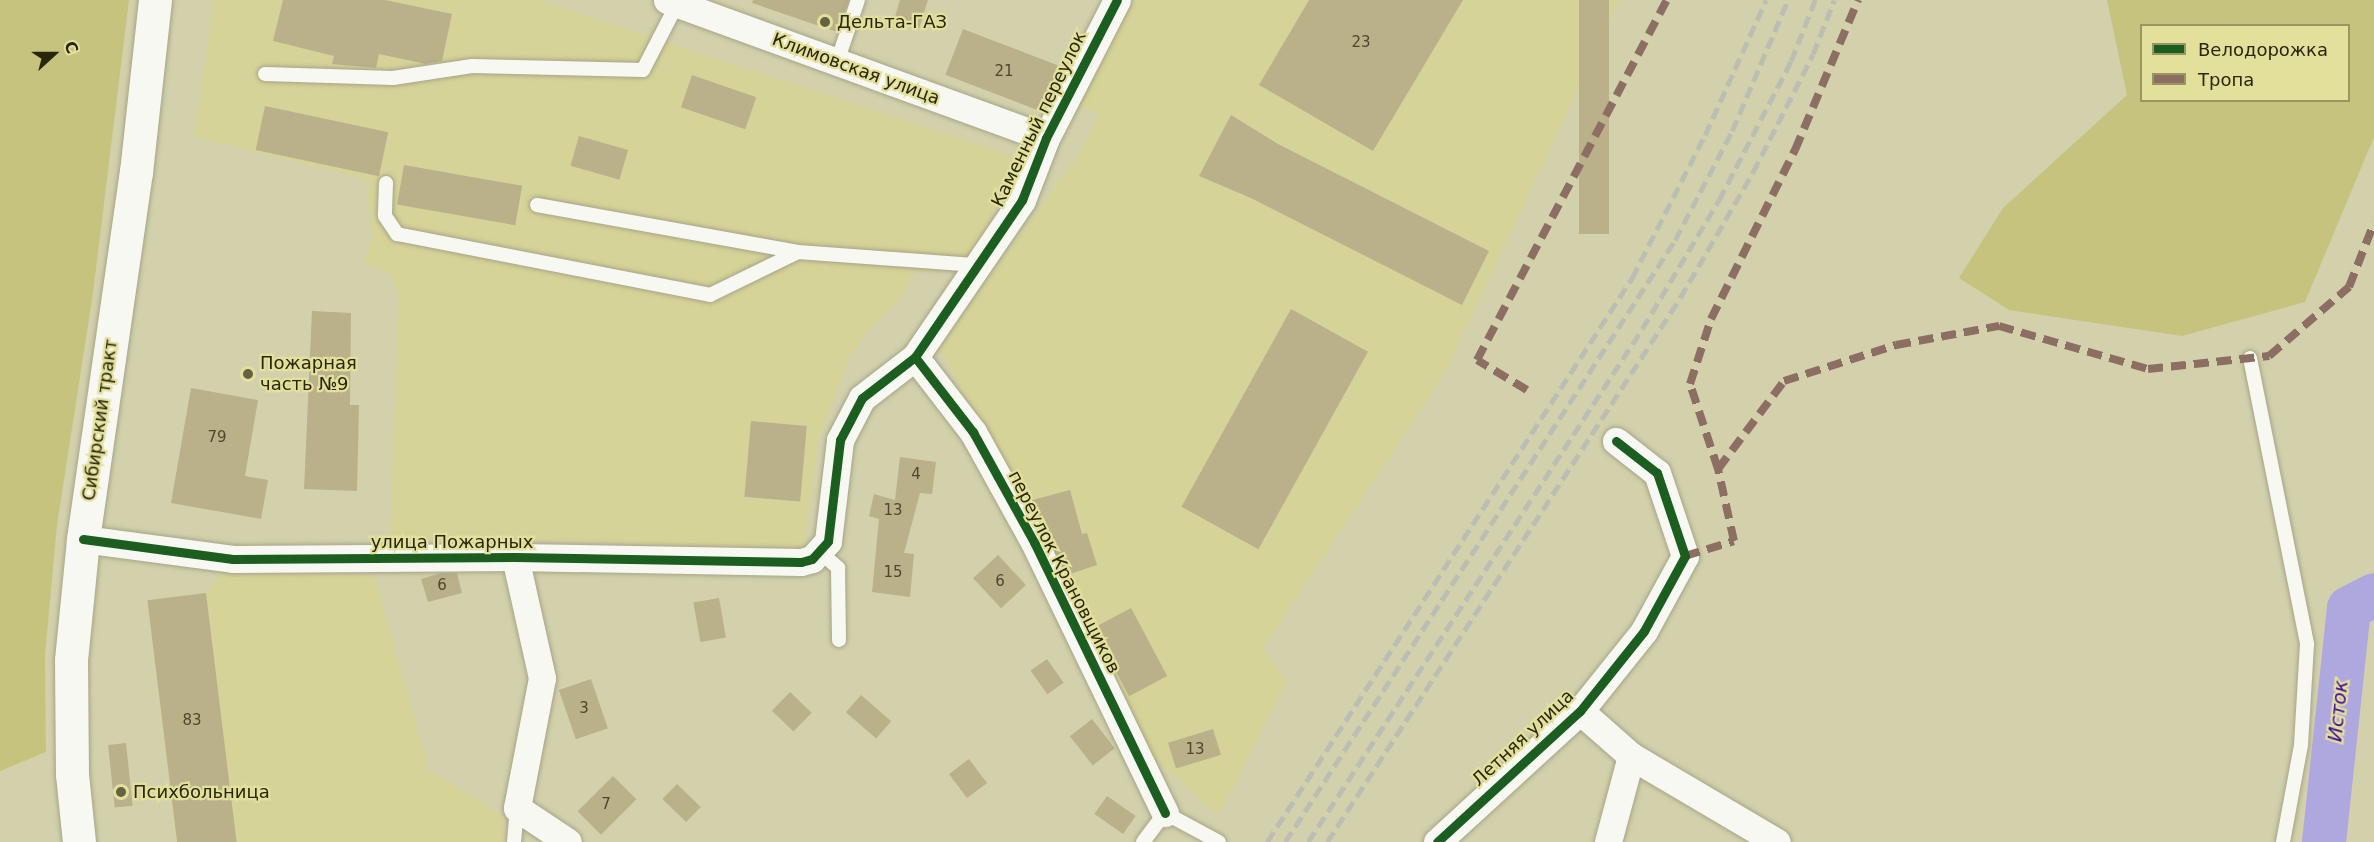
<!DOCTYPE html>
<html>
<head>
<meta charset="utf-8">
<style>
	body { margin:0 }
	#map { position:relative; width:2374px; height:842px; overflow:hidden; background:#d3d1ac; font-family:"DejaVu Sans",sans-serif }
	div>[style] { position:absolute }
	.built>* { inset:0; background:#d6d398 }
	.green>* { inset:0; background:#c6c37f }
	.river>* { height:44px; margin:-22px; padding:0 22px; transform-origin:22px; border-radius:22px; background:#aea8df }
	.building>* { inset:0; background:#bab08a; transform-origin:0 0 }
	.roads { filter:drop-shadow(0 0 2px #a6a587) drop-shadow(0 0 2px #a6a587) }
	.service>* { height:14px; margin:-7px; padding:0 7px; transform-origin:7px; border-radius:7px; background:#f8f8f3 }
	.minor>* { height:27px; margin:-13.5px; padding:0 13.5px; transform-origin:13.5px; border-radius:13.5px; background:#f8f8f3 }
	.secondary>* { height:33px; margin:-16.5px; padding:0 16.5px; transform-origin:16.5px; border-radius:16.5px; background:#f8f8f3 }
	.rail>* { height:4.5px; margin-top:-2.25px; transform-origin:0; background:repeating-linear-gradient(90deg,#bebdb4 0 12px,transparent 0 18px) }
	.quiet>* { height:8px; margin-top:-4px; transform-origin:0; background:repeating-linear-gradient(90deg,#8d6e63 0 15px,transparent 0 23px) }
	.cycleway>* { height:9px; margin:-4.5px; padding:0 4.5px; transform-origin:4.5px; border-radius:4.5px; background:#1b5e20 }
	.dots>* { width:16px; height:16px; translate:-50% -50%; box-sizing:border-box; border:3px solid #e3e09c; border-radius:50% }
	span { translate:-50% -50%; white-space:nowrap; text-align:center; line-height:1.15; -webkit-text-stroke:4.5px #e3e09c; paint-order:stroke }
	.number-label { font-size:15px; color:#4c492b }
	.number-label span { -webkit-text-stroke-width:0 }
	.poi-label { font-size:18px; color:#28270b }
	.left { translate:0 -50%; text-align:left }
	.street-label { font-size:18px; color:#28270b }
	.water-label { font-size:20px; color:#3d0a9b; font-style:italic }
	.legend { position:absolute; left:2140px; top:24px; width:210px; height:78px; box-sizing:border-box; background:#e3e09c; border:2px solid #989662; margin:0; padding:8px 10px; list-style:none; font-size:18px; color:#28270b }
	.legend li { display:flex; align-items:center; gap:12px; height:30px }
	.legend b { width:30px; border:2px solid #989662 }
	.north { position:absolute; left:24px; top:24px; width:60px; height:60px; -webkit-text-stroke:4px #e3e09c; paint-order:stroke; rotate:69deg; font-size:16px; font-weight:700; line-height:24px; text-align:center; color:#28270b }
	.north::after { content:''; display:block; margin:auto; width:21px; height:27px; background:#28270b; clip-path:polygon(50% 0,100% 100%,50% 72%,0 100%) }
</style>
</head>
<body>
<div id="map">
	<div class="built">
		<i style="clip-path:polygon(214px 0,539px 0,1012px 156px,984px 242px,959px 270px,914px 272px,901px 299px,869px 329px,848px 362px,819px 438px,803px 550px,390px 535px,399px 299px,392px 275px,364px 264px,373px 234px,367px 194px,370px 185px,358px 177px,194px 137px)"></i>
		<i style="clip-path:polygon(1135px 0,1620px 0,1446px 371px,1263px 648px,1287px 681px,1218px 816px,1149px 753px,939px 346px,1079px 154px,1099px 115px,1074px 103px)"></i>
		<i style="clip-path:polygon(223px 572px,374px 575px,429px 770px,504px 816px,504px 842px,176px 842px,147px 600px,206px 593px)"></i>
	</div>
	<div class="green">
		<i style="clip-path:polygon(0 0,129px 0,93px 293px,57px 525px,45px 655px,46px 752px,0 771px)"></i>
		<i style="clip-path:polygon(evenodd,2107px 0,2374px 0,2374px 137px,2305px 302px,2182px 336px,2009px 310px,1959px 278px,2003px 208px,2127px 95px,2107px 0,2142px 26px,2348px 26px,2348px 100px,2142px 100px,2142px 26px)"></i>
	</div>
	<div class="river">
		<i style="left:2324px;top:842px;width:235px;rotate:-83.9deg"></i>
		<i style="left:2349px;top:608px;width:28px;rotate:-27deg"></i>
	</div>
	<div class="building">
		<i style="clip-path:polygon(283px 0,385px 0,452px 14px,442px 61px,426px 64px,379px 54px,376px 68px,332px 64px,334px 56px,273px 41px)"></i>
		<i style="clip-path:polygon(753px 0,849px 0,837px 32px,752px 3px)"></i>
		<i style="clip-path:polygon(900px 0,928px 0,919px 28px,894px 20px)"></i>
		<i style="clip-path:polygon(1309px 0,1463px 0,1373px 151px,1259px 85px)"></i>
		<i style="left:1579px;top:0;width:30px;height:234px"></i>
		<i style="left:963px;top:29px;width:104px;height:49px;rotate:21deg"></i>
		<i style="left:692px;top:75px;width:68px;height:34px;rotate:19deg"></i>
		<i style="left:265px;top:106px;width:126px;height:45px;rotate:12deg"></i>
		<i style="clip-path:polygon(1231px 115px,1278px 144px,1489px 251px,1462px 305px,1251px 198px,1199px 176px)"></i>
		<i style="left:579px;top:136px;width:51px;height:31px;rotate:16deg"></i>
		<i style="left:404px;top:165px;width:120px;height:40px;rotate:10deg"></i>
		<i style="left:1291px;top:309px;width:88px;height:226px;rotate:29deg"></i>
		<i style="clip-path:polygon(312px 311px,351px 313px,350px 405px,359px 405px,357px 491px,304px 489px)"></i>
		<i style="clip-path:polygon(191px 388px,258px 400px,245px 476px,268px 480px,261px 519px,171px 503px)"></i>
		<i style="left:751px;top:421px;width:56px;height:76px;rotate:5deg"></i>
		<i style="clip-path:polygon(900px 457px,936px 462px,932px 494px,920px 493px,904px 553px,914px 554px,910px 597px,872px 592px,879px 519px,869px 516px,874px 494px,895px 500px)"></i>
		<i style="clip-path:polygon(1070px 490px,1082px 534px,1087px 533px,1097px 565px,1067px 575px,1029px 501px)"></i>
		<i style="left:998px;top:555px;width:41px;height:34px;rotate:47deg"></i>
		<i style="clip-path:polygon(442px 573px,457px 573px,462px 593px,428px 602px,421px 579px)"></i>
		<i style="left:206px;top:593px;width:251px;height:59px;rotate:83deg"></i>
		<i style="left:719px;top:598px;width:40px;height:26px;rotate:80deg"></i>
		<i style="left:1131px;top:608px;width:77px;height:43px;rotate:62deg"></i>
		<i style="left:1047px;top:659px;width:29px;height:20px;rotate:55deg"></i>
		<i style="left:591px;top:679px;width:52px;height:34px;rotate:71deg"></i>
		<i style="left:790px;top:692px;width:30px;height:26px;rotate:44deg"></i>
		<i style="left:861px;top:695px;width:40px;height:23px;rotate:41deg"></i>
		<i style="left:1092px;top:719px;width:37px;height:28px;rotate:52deg"></i>
		<i style="left:1213px;top:729px;width:27px;height:47px;rotate:73deg"></i>
		<i style="left:126px;top:743px;width:63px;height:18px;rotate:84deg"></i>
		<i style="left:969px;top:759px;width:30px;height:25px;rotate:53deg"></i>
		<i style="left:613px;top:776px;width:33px;height:50px;rotate:45deg"></i>
		<i style="left:677px;top:784px;width:33px;height:21px;rotate:44deg"></i>
		<i style="left:1107px;top:796px;width:35px;height:22px;rotate:35deg"></i>
	</div>
	<div class="roads">
		<div class="service">
			<i style="left:837px;top:62px;width:65px;rotate:-71.3deg"></i>
			<i style="left:265px;top:74px;width:128px;rotate:1.8deg"></i>
			<i style="left:393px;top:78px;width:80px;rotate:-8.6deg"></i>
			<i style="left:472px;top:66px;width:171px;rotate:1.3deg"></i>
			<i style="left:643px;top:70px;width:74px;rotate:-62.7deg"></i>
			<i style="left:386px;top:183px;width:33px;rotate:92deg"></i>
			<i style="left:385px;top:216px;width:22px;rotate:56deg"></i>
			<i style="left:397px;top:234px;width:319px;rotate:11deg"></i>
			<i style="left:710px;top:295px;width:98px;rotate:-26deg"></i>
			<i style="left:798px;top:252px;width:179px;rotate:4.2deg"></i>
			<i style="left:537px;top:205px;width:265px;rotate:10.2deg"></i>
			<i style="left:2250px;top:358px;width:292px;rotate:78.7deg"></i>
			<i style="left:2307px;top:644px;width:101px;rotate:93.4deg"></i>
			<i style="left:2301px;top:745px;width:99px;rotate:100.5deg"></i>
			<i style="left:821px;top:553px;width:23px;rotate:41deg"></i>
			<i style="left:838px;top:568px;width:72px;rotate:89.2deg"></i>
			<i style="left:514px;top:842px;width:34px;rotate:-85deg"></i>
			<i style="left:1143px;top:842px;width:36px;rotate:-53deg"></i>
			<i style="left:1165px;top:813px;width:61px;rotate:28.2deg"></i>
		</div>
		<div class="minor">
			<i style="left:667px;top:0;width:403px;rotate:20deg"></i>
			<i style="left:915px;top:357px;width:95px;rotate:52.3deg"></i>
			<i style="left:973px;top:432px;width:126px;rotate:61deg"></i>
			<i style="left:1034px;top:542px;width:301px;rotate:64.2deg"></i>
			<i style="left:83px;top:539px;width:151px;rotate:7.6deg"></i>
			<i style="left:233px;top:559px;width:282px;rotate:-0.4deg"></i>
			<i style="left:515px;top:557px;width:286px;rotate:1deg"></i>
			<i style="left:801px;top:562px;width:11px;rotate:-15deg"></i>
			<i style="left:812px;top:559px;width:24px;rotate:-48deg"></i>
			<i style="left:828px;top:541px;width:102px;rotate:-83.2deg"></i>
			<i style="left:840px;top:440px;width:47px;rotate:-62.4deg"></i>
			<i style="left:862px;top:398px;width:67px;rotate:-37.7deg"></i>
			<i style="left:915px;top:357px;width:190px;rotate:-55.7deg"></i>
			<i style="left:1022px;top:200px;width:66px;rotate:-68.8deg"></i>
			<i style="left:1046px;top:138px;width:155px;rotate:-62.8deg"></i>
			<i style="left:515px;top:557px;width:124px;rotate:77.4deg"></i>
			<i style="left:542px;top:678px;width:132px;rotate:100.9deg"></i>
			<i style="left:517px;top:808px;width:61px;rotate:33.7deg"></i>
			<i style="left:1580px;top:711px;width:68px;rotate:41.4deg"></i>
			<i style="left:1631px;top:756px;width:89px;rotate:105deg"></i>
			<i style="left:1631px;top:756px;width:169px;rotate:30.5deg"></i>
			<i style="left:1437px;top:842px;width:194px;rotate:-42.5deg"></i>
			<i style="left:1580px;top:711px;width:102px;rotate:-51.3deg"></i>
			<i style="left:1644px;top:631px;width:85px;rotate:-61.3deg"></i>
			<i style="left:1685px;top:556px;width:88px;rotate:-108.6deg"></i>
			<i style="left:1657px;top:473px;width:52px;rotate:-142deg"></i>
		</div>
		<div class="secondary">
			<i style="left:79px;top:842px;width:68px;rotate:-95.9deg"></i>
			<i style="left:72px;top:774px;width:114px;rotate:-90.5deg"></i>
			<i style="left:71px;top:660px;width:122px;rotate:-84.3deg"></i>
			<i style="left:83px;top:539px;width:371px;rotate:-81.8deg"></i>
			<i style="left:136px;top:172px;width:173px;rotate:-83.7deg"></i>
		</div>
	</div>
	<div class="rail">
		<i style="left:1267px;top:842px;width:672px;rotate:-57.09deg"></i>
		<i style="left:1632px;top:278px;width:161px;rotate:-63deg"></i>
		<i style="left:1705px;top:135px;width:148px;rotate:-65.7deg"></i>
		<i style="left:1285px;top:842px;width:717px;rotate:-57.06deg"></i>
		<i style="left:1675px;top:240px;width:123px;rotate:-62.4deg"></i>
		<i style="left:1732px;top:131px;width:142px;rotate:-66.9deg"></i>
		<i style="left:1308px;top:842px;width:612px;rotate:-56.93deg"></i>
		<i style="left:1642px;top:329px;width:150px;rotate:-59.2deg"></i>
		<i style="left:1719px;top:200px;width:157px;rotate:-62.6deg"></i>
		<i style="left:1791px;top:61px;width:66px;rotate:-68.5deg"></i>
		<i style="left:1327px;top:842px;width:648px;rotate:-57.02deg"></i>
		<i style="left:1680px;top:298px;width:146px;rotate:-59.9deg"></i>
		<i style="left:1753px;top:172px;width:132px;rotate:-63deg"></i>
		<i style="left:1813px;top:54px;width:58px;rotate:-68.7deg"></i>
	</div>
	<div class="quiet">
		<i style="left:1527px;top:390px;width:58px;rotate:-149deg"></i>
		<i style="left:1477px;top:360px;width:407px;rotate:-62.2deg"></i>
		<i style="left:1718px;top:469px;width:110px;rotate:-53.1deg"></i>
		<i style="left:1784px;top:381px;width:118px;rotate:-17.8deg"></i>
		<i style="left:1896px;top:345px;width:105px;rotate:-10.5deg"></i>
		<i style="left:1999px;top:326px;width:155px;rotate:16.1deg"></i>
		<i style="left:2148px;top:369px;width:122px;rotate:-6.1deg"></i>
		<i style="left:2269px;top:356px;width:106px;rotate:-40.8deg"></i>
		<i style="left:2349px;top:287px;width:69px;rotate:-68.7deg"></i>
		<i style="left:1685px;top:556px;width:51px;rotate:-17deg"></i>
		<i style="left:1734px;top:541px;width:74px;rotate:-102.5deg"></i>
		<i style="left:1718px;top:469px;width:89px;rotate:-108.2deg"></i>
		<i style="left:1690px;top:384px;width:68px;rotate:-72.1deg"></i>
		<i style="left:1711px;top:319px;width:189px;rotate:-63.6deg"></i>
		<i style="left:1795px;top:150px;width:163px;rotate:-67.2deg"></i>
	</div>
	<div class="cycleway">
		<i style="left:915px;top:357px;width:95px;rotate:52.3deg"></i>
		<i style="left:973px;top:432px;width:126px;rotate:61deg"></i>
		<i style="left:1034px;top:542px;width:301px;rotate:64.2deg"></i>
		<i style="left:83px;top:539px;width:151px;rotate:7.6deg"></i>
		<i style="left:233px;top:559px;width:282px;rotate:-0.4deg"></i>
		<i style="left:515px;top:557px;width:286px;rotate:1deg"></i>
		<i style="left:801px;top:562px;width:11px;rotate:-15deg"></i>
		<i style="left:812px;top:559px;width:24px;rotate:-48deg"></i>
		<i style="left:828px;top:541px;width:102px;rotate:-83.2deg"></i>
		<i style="left:840px;top:440px;width:47px;rotate:-62.4deg"></i>
		<i style="left:862px;top:398px;width:67px;rotate:-37.7deg"></i>
		<i style="left:915px;top:357px;width:190px;rotate:-55.7deg"></i>
		<i style="left:1022px;top:200px;width:66px;rotate:-68.8deg"></i>
		<i style="left:1046px;top:138px;width:155px;rotate:-62.8deg"></i>
		<i style="left:1437px;top:842px;width:194px;rotate:-42.5deg"></i>
		<i style="left:1580px;top:711px;width:102px;rotate:-51.3deg"></i>
		<i style="left:1644px;top:631px;width:85px;rotate:-61.3deg"></i>
		<i style="left:1685px;top:556px;width:88px;rotate:-108.6deg"></i>
		<i style="left:1657px;top:473px;width:52px;rotate:-142deg"></i>
	</div>
	<div class="dots">
		<i style="left:825px;top:22px;background:#646243"></i>
		<i style="left:248px;top:374px;background:#646243"></i>
		<i style="left:121px;top:792px;background:#646243"></i>
	</div>
	<div class="number-label">
		<span style="left:1361px;top:43px">23</span>
		<span style="left:1004px;top:72px">21</span>
		<span style="left:217px;top:438px">79</span>
		<span style="left:916px;top:475px">4</span>
		<span style="left:893px;top:511px">13</span>
		<span style="left:893px;top:573px">15</span>
		<span style="left:1000px;top:582px">6</span>
		<span style="left:442px;top:586px">6</span>
		<span style="left:584px;top:709px">3</span>
		<span style="left:192px;top:721px">83</span>
		<span style="left:1195px;top:750px">13</span>
		<span style="left:606px;top:805px">7</span>
	</div>
	<div class="poi-label">
		<span class="left" style="left:837px;top:22px">Дельта-ГАЗ</span>
		<span class="left" style="left:260px;top:374px">Пожарная<br>часть №9</span>
		<span class="left" style="left:133px;top:792px">Психбольница</span>
	</div>
	<div class="street-label">
		<span style="left:856px;top:69px;rotate:20deg">Климовская улица</span>
		<span style="left:1039px;top:119px;rotate:-64deg">Каменный переулок</span>
		<span style="left:100px;top:420px;rotate:-82deg">Сибирский тракт</span>
		<span style="left:452px;top:542px">улица Пожарных</span>
		<span style="left:1064px;top:572px;rotate:63deg">переулок Крановщиков</span>
		<span style="left:1523px;top:738px;rotate:-43deg">Летняя улица</span>
	</div>
	<div class="water-label">
		<span style="left:2338px;top:711px;rotate:-84deg">Исток</span>
	</div>
	<ul class="legend">
	<li><b style="height:8px;background:#1b5e20"></b>Велодорожка</li>
	<li><b style="height:8px;background:#8d6e63"></b>Тропа</li>
	</ul>
	<div class="north">С</div>
</div>
</body>
</html>
